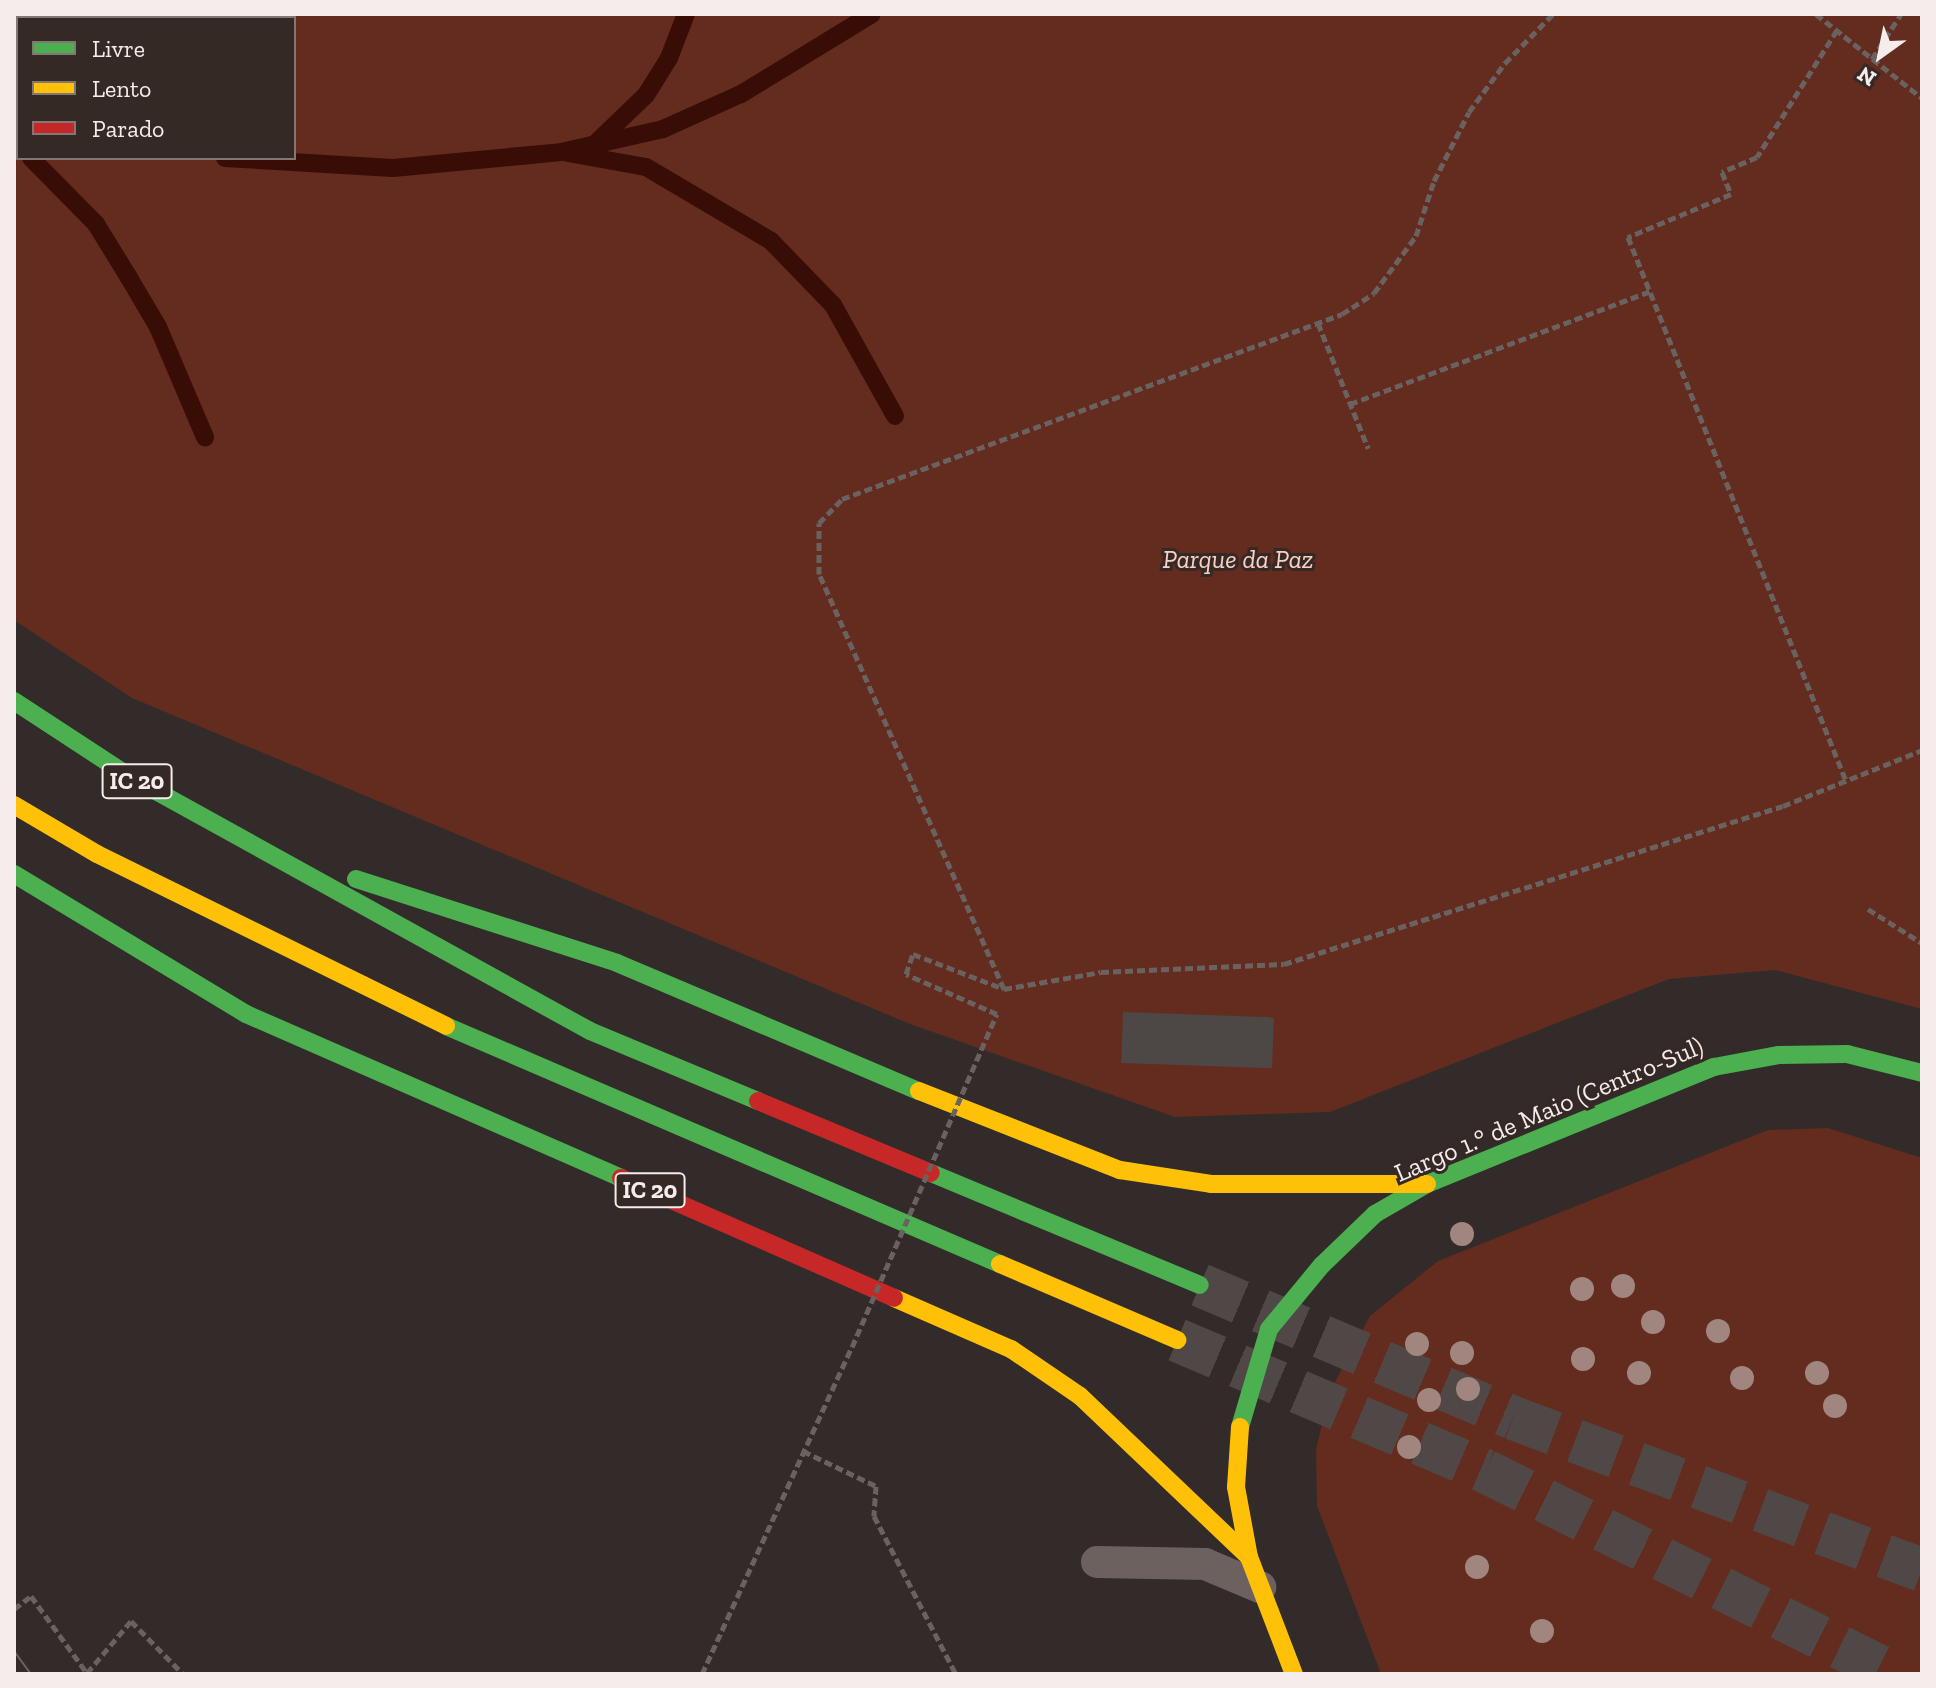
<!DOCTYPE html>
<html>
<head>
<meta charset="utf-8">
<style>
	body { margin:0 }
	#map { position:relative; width:1936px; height:1688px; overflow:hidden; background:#322b2a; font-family:"Zilla Slab",serif }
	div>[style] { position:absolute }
	.green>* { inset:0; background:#632c1f }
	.stream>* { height:18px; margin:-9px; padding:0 9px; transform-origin:9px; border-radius:9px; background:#380d06 }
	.building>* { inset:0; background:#4d4746; transform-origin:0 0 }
	.highway-tunnel>* { height:44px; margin-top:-22px; transform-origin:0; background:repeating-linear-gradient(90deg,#4f4847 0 44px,transparent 0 66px) }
	.path>* { height:5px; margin-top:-2.5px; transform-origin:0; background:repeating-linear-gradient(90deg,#6a6260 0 8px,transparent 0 12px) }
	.lane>* { height:32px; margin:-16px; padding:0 16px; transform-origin:16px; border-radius:16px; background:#6c615f }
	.fast>* { height:18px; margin:-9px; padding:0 9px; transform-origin:9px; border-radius:9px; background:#4caf50 }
	.slow>* { height:18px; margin:-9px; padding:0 9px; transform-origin:9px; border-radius:9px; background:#ffc107 }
	.jam>* { height:18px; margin:-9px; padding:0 9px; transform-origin:9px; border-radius:9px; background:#c62828 }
	.tram>* { height:2px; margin:-1px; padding:0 1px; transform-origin:1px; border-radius:1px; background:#696260 }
	.path-bridge>* { height:5px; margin-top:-2.5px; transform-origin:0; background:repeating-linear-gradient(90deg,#6a6260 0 8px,transparent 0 12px) }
	.trees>* { width:24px; height:24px; margin:-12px; border-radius:50%; background:#a0867f }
	span { translate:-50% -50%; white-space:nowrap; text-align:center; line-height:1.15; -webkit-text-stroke:6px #352926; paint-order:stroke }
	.shield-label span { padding:2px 6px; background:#352926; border:2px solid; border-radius:6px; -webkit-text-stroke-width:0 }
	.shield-label { font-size:24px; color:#f5edeb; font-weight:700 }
	.park-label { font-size:26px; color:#fad0c5; font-style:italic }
	.street-label { font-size:26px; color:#f5edeb }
	.frame { position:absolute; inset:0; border:16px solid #f5edeb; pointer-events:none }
	.legend { position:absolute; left:16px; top:16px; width:280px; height:144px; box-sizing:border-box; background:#352926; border:2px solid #827775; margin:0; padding:10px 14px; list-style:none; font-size:24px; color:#f5edeb }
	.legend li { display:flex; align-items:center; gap:16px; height:40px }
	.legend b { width:40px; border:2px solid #827775 }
	.north { position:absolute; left:1840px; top:16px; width:80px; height:80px; -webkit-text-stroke:6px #352926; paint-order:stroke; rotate:213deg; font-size:22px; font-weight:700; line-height:32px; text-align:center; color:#f5edeb }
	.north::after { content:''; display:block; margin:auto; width:28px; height:36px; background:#f5edeb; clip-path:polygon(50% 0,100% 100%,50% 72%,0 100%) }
</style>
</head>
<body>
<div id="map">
	<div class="green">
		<i style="clip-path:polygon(evenodd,14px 14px,1922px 14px,1922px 1009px,1775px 970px,1669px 979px,1330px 1112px,1175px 1117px,910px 1024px,132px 698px,14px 620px,14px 14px,18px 18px,294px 18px,294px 158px,18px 158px,18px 18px)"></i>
		<i style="clip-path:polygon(1828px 1128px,1922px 1158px,1922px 1674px,1381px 1674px,1317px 1506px,1316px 1450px,1329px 1393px,1370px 1316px,1438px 1261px,1768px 1130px)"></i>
	</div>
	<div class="stream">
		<i style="left:14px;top:128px;width:4px;rotate:14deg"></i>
		<i style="left:595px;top:144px;width:71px;rotate:-43.9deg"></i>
		<i style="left:646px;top:95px;width:44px;rotate:-58.1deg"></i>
		<i style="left:669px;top:58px;width:47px;rotate:-68.9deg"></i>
		<i style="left:14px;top:145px;width:4px;rotate:27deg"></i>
		<i style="left:568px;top:153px;width:79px;rotate:10.2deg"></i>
		<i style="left:646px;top:167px;width:145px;rotate:30.6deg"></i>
		<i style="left:771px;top:241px;width:89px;rotate:45.9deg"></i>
		<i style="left:833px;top:305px;width:127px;rotate:60.8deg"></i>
		<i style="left:31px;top:158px;width:93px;rotate:45.4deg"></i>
		<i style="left:96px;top:224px;width:61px;rotate:58.4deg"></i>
		<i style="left:128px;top:276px;width:59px;rotate:59.5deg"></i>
		<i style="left:158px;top:327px;width:120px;rotate:66.9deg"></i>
		<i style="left:225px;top:158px;width:168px;rotate:3.4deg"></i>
		<i style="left:393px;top:168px;width:169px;rotate:-5.4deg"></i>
		<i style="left:561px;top:152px;width:105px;rotate:-12.7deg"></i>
		<i style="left:663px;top:129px;width:85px;rotate:-24.2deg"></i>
		<i style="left:741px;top:94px;width:153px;rotate:-31.4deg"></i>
	</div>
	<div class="building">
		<i style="left:1123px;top:1012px;width:151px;height:51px;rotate:2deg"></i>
	</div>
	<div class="highway-tunnel">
		<i style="left:1200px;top:1285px;width:340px;rotate:23deg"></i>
		<i style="left:1513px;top:1418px;width:436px;rotate:20.4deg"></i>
		<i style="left:1177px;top:1340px;width:335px;rotate:23deg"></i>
		<i style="left:1485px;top:1471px;width:457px;rotate:26.4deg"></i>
	</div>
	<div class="path">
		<i style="left:1816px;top:14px;width:135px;rotate:38.4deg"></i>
		<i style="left:1837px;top:30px;width:150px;rotate:122.2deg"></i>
		<i style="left:1757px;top:157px;width:38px;rotate:157deg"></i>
		<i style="left:1722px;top:172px;width:24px;rotate:68deg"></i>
		<i style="left:1731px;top:194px;width:112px;rotate:157.3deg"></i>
		<i style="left:1628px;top:237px;width:586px;rotate:68.16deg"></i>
		<i style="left:1872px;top:59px;width:54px;rotate:-57.2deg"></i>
		<i style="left:1318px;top:323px;width:135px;rotate:68.2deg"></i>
		<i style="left:1350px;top:404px;width:321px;rotate:-20.6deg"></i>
		<i style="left:1868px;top:909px;width:64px;rotate:32.2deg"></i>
		<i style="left:1004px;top:989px;width:454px;rotate:-114deg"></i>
		<i style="left:819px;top:574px;width:51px;rotate:-90deg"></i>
		<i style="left:819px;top:523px;width:33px;rotate:-46deg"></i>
		<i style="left:842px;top:499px;width:533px;rotate:-20.3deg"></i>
		<i style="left:1342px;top:314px;width:38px;rotate:-33deg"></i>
		<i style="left:1374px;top:293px;width:71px;rotate:-53.6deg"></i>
		<i style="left:1416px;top:236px;width:58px;rotate:-71.9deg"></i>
		<i style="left:1434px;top:181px;width:77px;rotate:-63.1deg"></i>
		<i style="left:1469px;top:112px;width:61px;rotate:-53.7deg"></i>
		<i style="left:1505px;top:63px;width:69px;rotate:-45.6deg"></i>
		<i style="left:997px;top:1014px;width:99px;rotate:-156.3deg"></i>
		<i style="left:906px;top:974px;width:21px;rotate:-71deg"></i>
		<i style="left:913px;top:954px;width:97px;rotate:21deg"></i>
		<i style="left:1004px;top:989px;width:98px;rotate:-9.9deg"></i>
		<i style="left:1101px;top:972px;width:183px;rotate:-2.5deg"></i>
		<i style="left:1284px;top:964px;width:523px;rotate:-17.57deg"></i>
		<i style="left:1783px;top:806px;width:150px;rotate:-21.9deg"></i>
		<i style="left:803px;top:1451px;width:81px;rotate:25.6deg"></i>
		<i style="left:876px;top:1486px;width:30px;rotate:94deg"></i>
		<i style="left:874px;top:1516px;width:178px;rotate:62.6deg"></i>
		<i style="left:14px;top:1609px;width:21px;rotate:-37deg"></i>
		<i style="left:31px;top:1596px;width:95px;rotate:54deg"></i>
		<i style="left:87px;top:1673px;width:68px;rotate:-49.8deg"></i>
		<i style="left:131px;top:1621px;width:74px;rotate:45.5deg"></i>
		<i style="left:702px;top:1674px;width:360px;rotate:-65.4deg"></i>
	</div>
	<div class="lane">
		<i style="left:1097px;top:1562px;width:108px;rotate:1.1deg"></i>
		<i style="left:1205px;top:1564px;width:60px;rotate:22.7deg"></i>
	</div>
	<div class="fast">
		<i style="left:14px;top:701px;width:135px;rotate:33.2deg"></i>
		<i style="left:127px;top:775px;width:529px;rotate:28.94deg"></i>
		<i style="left:590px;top:1031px;width:182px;rotate:22.6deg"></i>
		<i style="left:14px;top:874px;width:271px;rotate:31.1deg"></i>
		<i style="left:246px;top:1014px;width:409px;rotate:23.6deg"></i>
		<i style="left:356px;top:879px;width:274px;rotate:17.8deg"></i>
		<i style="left:617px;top:963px;width:328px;rotate:23deg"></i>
		<i style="left:446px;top:1026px;width:603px;rotate:23.25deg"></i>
		<i style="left:931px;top:1173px;width:291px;rotate:22.6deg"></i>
		<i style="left:1240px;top:1427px;width:102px;rotate:-73.5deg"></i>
		<i style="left:1269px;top:1329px;width:83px;rotate:-50.4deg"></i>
		<i style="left:1322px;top:1265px;width:74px;rotate:-43.9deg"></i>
		<i style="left:1375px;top:1214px;width:60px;rotate:-30deg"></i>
		<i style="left:1427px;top:1184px;width:310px;rotate:-22.2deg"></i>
		<i style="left:1714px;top:1067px;width:66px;rotate:-10.5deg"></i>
		<i style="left:1779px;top:1055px;width:68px;rotate:-0.8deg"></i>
		<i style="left:1847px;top:1054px;width:77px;rotate:14.2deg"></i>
	</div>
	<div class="slow">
		<i style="left:14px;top:805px;width:96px;rotate:30.6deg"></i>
		<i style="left:97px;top:854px;width:389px;rotate:26.2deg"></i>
		<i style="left:919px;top:1091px;width:216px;rotate:21.5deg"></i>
		<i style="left:1120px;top:1170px;width:92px;rotate:8.7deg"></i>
		<i style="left:1211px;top:1184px;width:216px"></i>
		<i style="left:1000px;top:1264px;width:193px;rotate:23.2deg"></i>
		<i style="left:894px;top:1298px;width:128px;rotate:23.6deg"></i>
		<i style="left:1011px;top:1349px;width:83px;rotate:34.3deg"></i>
		<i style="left:1080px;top:1396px;width:233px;rotate:43.6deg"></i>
		<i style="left:1240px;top:1427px;width:60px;rotate:93.8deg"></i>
		<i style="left:1236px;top:1487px;width:71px;rotate:79.5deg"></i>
		<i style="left:1249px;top:1557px;width:125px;rotate:69deg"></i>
	</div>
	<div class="jam">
		<i style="left:758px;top:1101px;width:187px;rotate:22.6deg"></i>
		<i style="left:621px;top:1178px;width:298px;rotate:23.7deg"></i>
	</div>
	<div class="tram">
		<i style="left:14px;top:1651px;width:29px;rotate:54deg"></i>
	</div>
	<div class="path-bridge">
		<i style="left:852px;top:1347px;width:363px;rotate:-66.5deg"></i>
	</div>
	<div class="trees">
		<i style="left:1462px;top:1234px"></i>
		<i style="left:1623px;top:1286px"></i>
		<i style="left:1582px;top:1289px"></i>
		<i style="left:1653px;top:1322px"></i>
		<i style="left:1718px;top:1331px"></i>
		<i style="left:1417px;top:1344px"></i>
		<i style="left:1462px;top:1353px"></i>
		<i style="left:1583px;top:1359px"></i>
		<i style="left:1639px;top:1373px"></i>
		<i style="left:1817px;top:1373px"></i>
		<i style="left:1742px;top:1378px"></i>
		<i style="left:1468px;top:1389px"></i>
		<i style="left:1429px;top:1400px"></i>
		<i style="left:1835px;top:1406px"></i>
		<i style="left:1409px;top:1447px"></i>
		<i style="left:1477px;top:1567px"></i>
		<i style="left:1542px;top:1631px"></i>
	</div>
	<div class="shield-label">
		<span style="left:137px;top:781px">IC 20</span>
		<span style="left:650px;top:1190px">IC 20</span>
	</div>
	<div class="park-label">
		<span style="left:1238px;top:560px">Parque da Paz</span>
	</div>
	<div class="street-label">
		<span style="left:1549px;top:1110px;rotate:-23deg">Largo 1.° de Maio (Centro-Sul)</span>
	</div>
	<div class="frame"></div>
	<ul class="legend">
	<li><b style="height:10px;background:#4caf50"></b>Livre</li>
	<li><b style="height:10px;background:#ffc107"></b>Lento</li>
	<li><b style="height:10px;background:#c62828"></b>Parado</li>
	</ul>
	<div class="north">N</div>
</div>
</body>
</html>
